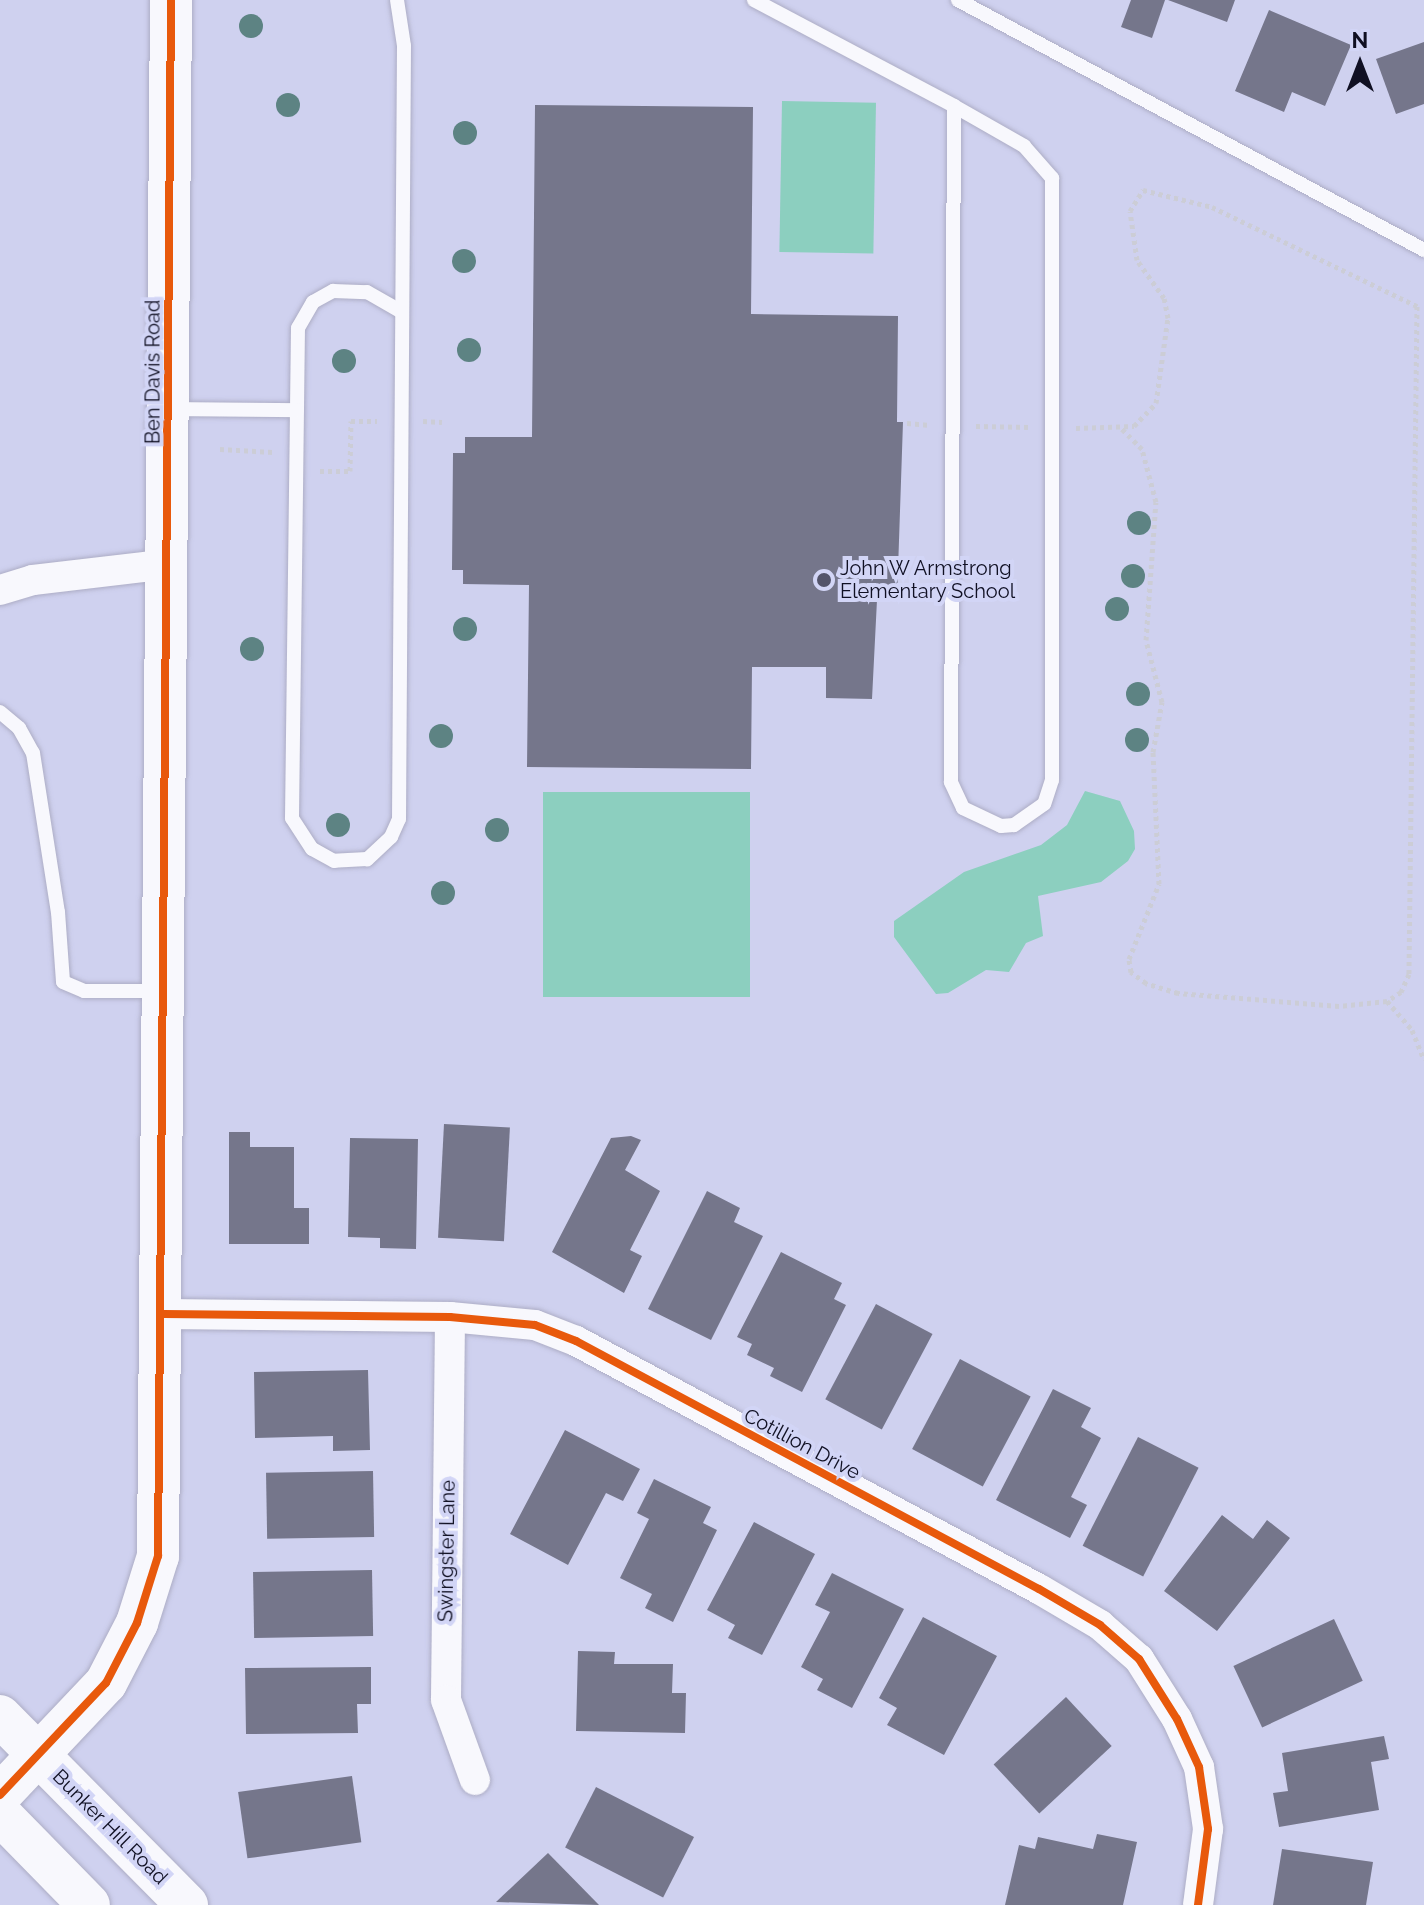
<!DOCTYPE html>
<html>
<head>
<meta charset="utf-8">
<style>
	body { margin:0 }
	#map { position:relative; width:1424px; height:1905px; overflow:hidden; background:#cfd1ef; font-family:Raleway,sans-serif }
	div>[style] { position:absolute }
	.green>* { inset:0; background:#8ccfbf; transform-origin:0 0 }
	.building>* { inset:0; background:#75768b; transform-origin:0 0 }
	.path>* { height:5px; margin-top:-2.5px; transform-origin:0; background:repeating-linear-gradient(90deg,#cccdd6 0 4px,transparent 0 8px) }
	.roads { filter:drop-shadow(0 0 2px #adadc5) drop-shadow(0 0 2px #adadc5) }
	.lane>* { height:14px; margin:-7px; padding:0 7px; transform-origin:7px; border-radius:7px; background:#f8f8fd }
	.street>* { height:30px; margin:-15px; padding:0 15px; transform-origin:15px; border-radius:15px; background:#f8f8fd }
	.secondary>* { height:42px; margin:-21px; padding:0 21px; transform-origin:21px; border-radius:21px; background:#f8f8fd }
	.cycleway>* { height:8px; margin:-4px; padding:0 4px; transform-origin:4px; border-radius:4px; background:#e8590c }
	.trees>* { width:24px; height:24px; margin:-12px; border-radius:50%; background:#5d8383 }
	.dots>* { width:22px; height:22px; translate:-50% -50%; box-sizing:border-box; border:4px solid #d2d5f6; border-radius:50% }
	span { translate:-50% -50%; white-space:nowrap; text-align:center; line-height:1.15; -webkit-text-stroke:8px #d2d5f6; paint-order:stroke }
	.street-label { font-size:20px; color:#101023 }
	.poi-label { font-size:20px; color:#101023 }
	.left { translate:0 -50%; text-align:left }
	.north { position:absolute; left:1320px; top:24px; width:80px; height:80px; -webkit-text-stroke:6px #d2d5f6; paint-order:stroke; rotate:0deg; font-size:22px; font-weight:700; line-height:32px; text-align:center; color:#101023 }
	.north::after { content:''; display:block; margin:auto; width:28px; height:36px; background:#101023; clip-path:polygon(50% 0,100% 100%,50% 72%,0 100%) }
</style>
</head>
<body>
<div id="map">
	<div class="green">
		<i style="left:782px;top:101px;width:94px;height:151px;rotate:1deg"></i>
		<i style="clip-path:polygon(1085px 791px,1120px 801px,1134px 831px,1135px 849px,1128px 861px,1101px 882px,1038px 896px,1043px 936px,1026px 943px,1009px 972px,986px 970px,948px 993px,936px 994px,894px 937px,894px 921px,964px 872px,1041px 845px,1067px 825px)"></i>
		<i style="left:543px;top:792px;width:207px;height:205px"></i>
	</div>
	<div class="building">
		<i style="clip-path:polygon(1131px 0,1165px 0,1152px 38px,1121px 27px)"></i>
		<i style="clip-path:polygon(1168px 0,1235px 0,1227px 22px)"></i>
		<i style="clip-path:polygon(1269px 10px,1351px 45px,1325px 106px,1292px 92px,1284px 112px,1235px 91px)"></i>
		<i style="clip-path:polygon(1424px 42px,1424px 104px,1396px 114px,1376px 59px)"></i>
		<i style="clip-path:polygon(535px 105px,753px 107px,751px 314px,898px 316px,897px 422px,903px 422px,897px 600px,877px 600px,872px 699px,826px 698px,826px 667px,752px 667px,751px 769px,527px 767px,529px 585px,463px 584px,463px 570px,452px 570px,453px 453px,465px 453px,465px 437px,532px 437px)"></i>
		<i style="left:444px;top:1124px;width:66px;height:114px;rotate:3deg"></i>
		<i style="clip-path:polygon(229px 1132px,250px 1132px,250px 1147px,294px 1147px,294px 1208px,309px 1208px,309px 1244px,229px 1244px)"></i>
		<i style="clip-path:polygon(631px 1136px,641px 1140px,625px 1170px,660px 1191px,630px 1250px,642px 1256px,624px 1293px,552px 1252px,611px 1138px)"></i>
		<i style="clip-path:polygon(350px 1138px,418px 1139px,416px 1249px,380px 1248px,380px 1238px,348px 1237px)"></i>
		<i style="clip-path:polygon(707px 1191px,740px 1208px,734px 1222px,763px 1236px,711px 1340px,648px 1309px)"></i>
		<i style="clip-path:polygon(781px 1252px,842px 1283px,834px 1299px,846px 1305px,802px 1392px,770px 1376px,774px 1368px,747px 1355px,752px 1344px,737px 1337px)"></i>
		<i style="left:876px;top:1304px;width:64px;height:108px;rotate:28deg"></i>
		<i style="left:960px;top:1359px;width:80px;height:102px;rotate:28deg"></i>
		<i style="clip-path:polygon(368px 1370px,370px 1450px,333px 1451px,333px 1436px,255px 1438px,254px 1372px)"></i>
		<i style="clip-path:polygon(1053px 1389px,1091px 1408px,1081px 1427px,1101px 1438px,1071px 1497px,1087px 1505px,1070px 1538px,996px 1500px)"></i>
		<i style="clip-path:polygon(565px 1430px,640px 1469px,623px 1501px,606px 1493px,568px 1565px,510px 1534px)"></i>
		<i style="left:1138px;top:1437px;width:68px;height:122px;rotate:27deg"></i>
		<i style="left:373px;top:1471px;width:66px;height:107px;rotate:89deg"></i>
		<i style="clip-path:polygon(654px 1479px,711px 1507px,703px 1523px,717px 1530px,673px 1622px,645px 1608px,652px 1594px,620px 1578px,649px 1519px,637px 1513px)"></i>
		<i style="clip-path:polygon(1222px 1515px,1253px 1539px,1267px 1520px,1290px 1538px,1217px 1631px,1164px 1591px)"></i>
		<i style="clip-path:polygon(754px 1522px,815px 1554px,762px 1655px,728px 1638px,735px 1625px,707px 1610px)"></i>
		<i style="left:372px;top:1570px;width:66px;height:119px;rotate:89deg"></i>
		<i style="clip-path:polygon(832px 1573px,904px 1609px,852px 1708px,817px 1690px,823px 1679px,801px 1667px,830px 1612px,815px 1605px)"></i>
		<i style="clip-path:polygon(923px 1617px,997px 1656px,944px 1755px,887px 1725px,897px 1708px,879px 1698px)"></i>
		<i style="left:1334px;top:1619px;width:68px;height:111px;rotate:65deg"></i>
		<i style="clip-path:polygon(578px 1651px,615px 1652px,614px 1664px,673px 1664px,672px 1693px,686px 1693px,685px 1733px,576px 1731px)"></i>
		<i style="clip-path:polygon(371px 1667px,371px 1704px,357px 1704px,358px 1733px,246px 1734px,245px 1668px)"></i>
		<i style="left:1066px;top:1697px;width:67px;height:99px;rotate:47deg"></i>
		<i style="clip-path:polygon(1384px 1736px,1389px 1759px,1371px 1762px,1379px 1810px,1279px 1827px,1273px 1793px,1288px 1791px,1282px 1753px)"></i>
		<i style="left:352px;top:1776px;width:67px;height:115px;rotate:82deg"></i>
		<i style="left:596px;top:1787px;width:110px;height:68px;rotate:27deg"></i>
		<i style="clip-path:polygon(1097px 1834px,1137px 1842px,1123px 1905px,1005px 1905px,1019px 1845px,1035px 1849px,1038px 1837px,1093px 1849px)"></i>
		<i style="clip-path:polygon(1282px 1849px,1373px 1862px,1366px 1905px,1273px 1905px)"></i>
		<i style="clip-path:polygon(548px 1853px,599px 1905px,496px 1902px)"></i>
	</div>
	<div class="path">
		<i style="left:423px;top:421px;width:19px;rotate:3deg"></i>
		<i style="left:907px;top:423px;width:23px;rotate:5deg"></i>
		<i style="left:976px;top:426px;width:54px;rotate:1.1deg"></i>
		<i style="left:1076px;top:428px;width:58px;rotate:-2deg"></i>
		<i style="left:1134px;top:426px;width:32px;rotate:-46deg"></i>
		<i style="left:1156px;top:403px;width:86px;rotate:-82deg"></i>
		<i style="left:1168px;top:318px;width:20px;rotate:-101deg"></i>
		<i style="left:1164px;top:298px;width:47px;rotate:-125.4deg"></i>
		<i style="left:1137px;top:260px;width:49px;rotate:-98.1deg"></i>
		<i style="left:1130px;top:211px;width:25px;rotate:-58deg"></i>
		<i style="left:1143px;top:190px;width:71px;rotate:13.8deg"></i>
		<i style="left:1212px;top:207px;width:228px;rotate:25.8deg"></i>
		<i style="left:1417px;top:306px;width:668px;rotate:90.69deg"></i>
		<i style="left:1409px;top:974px;width:20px;rotate:114deg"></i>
		<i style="left:1401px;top:992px;width:17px;rotate:147deg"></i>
		<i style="left:1387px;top:1001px;width:48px;rotate:174.1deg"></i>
		<i style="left:1339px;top:1006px;width:162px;rotate:-175.4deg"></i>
		<i style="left:1178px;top:993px;width:34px;rotate:-163deg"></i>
		<i style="left:1146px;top:983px;width:19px;rotate:-144deg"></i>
		<i style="left:1131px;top:972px;width:13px;rotate:-99deg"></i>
		<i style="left:1129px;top:959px;width:81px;rotate:-68.2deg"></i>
		<i style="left:1159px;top:884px;width:132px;rotate:-92.6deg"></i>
		<i style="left:1153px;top:752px;width:51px;rotate:-79.8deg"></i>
		<i style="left:1162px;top:702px;width:64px;rotate:-104.5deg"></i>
		<i style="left:1146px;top:640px;width:138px;rotate:-85.9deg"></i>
		<i style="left:1156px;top:502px;width:55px;rotate:-104.8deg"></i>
		<i style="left:1142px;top:449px;width:30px;rotate:-135deg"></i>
		<i style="left:220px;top:449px;width:53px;rotate:3.2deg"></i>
		<i style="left:320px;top:471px;width:30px"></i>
		<i style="left:350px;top:471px;width:50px;rotate:-88.9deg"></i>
		<i style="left:351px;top:421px;width:26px"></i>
		<i style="left:1387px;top:1001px;width:38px;rotate:49deg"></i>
		<i style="left:1412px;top:1030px;width:32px;rotate:68deg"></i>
	</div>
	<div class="roads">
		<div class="lane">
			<i style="left:397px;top:0;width:47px;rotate:81.3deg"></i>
			<i style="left:404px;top:46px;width:773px;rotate:90.37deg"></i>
			<i style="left:399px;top:819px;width:20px;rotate:114deg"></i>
			<i style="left:391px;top:837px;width:33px;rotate:137deg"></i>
			<i style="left:367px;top:859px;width:33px;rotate:177deg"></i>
			<i style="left:334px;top:861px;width:25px;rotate:-151deg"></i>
			<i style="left:312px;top:849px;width:37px;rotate:-123deg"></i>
			<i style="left:292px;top:818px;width:490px;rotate:-89.3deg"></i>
			<i style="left:298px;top:328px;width:30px;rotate:-60deg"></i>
			<i style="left:313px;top:302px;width:23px;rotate:-29deg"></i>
			<i style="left:333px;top:291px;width:34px;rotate:2deg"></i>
			<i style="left:367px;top:292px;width:40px;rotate:29.7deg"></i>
			<i style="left:754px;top:0;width:226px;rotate:27.9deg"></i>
			<i style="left:954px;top:106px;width:81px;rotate:29.7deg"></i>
			<i style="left:1024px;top:146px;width:43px;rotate:48.8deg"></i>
			<i style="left:1052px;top:178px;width:602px;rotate:90deg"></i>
			<i style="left:1052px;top:780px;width:25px;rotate:108deg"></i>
			<i style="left:1044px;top:804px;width:37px;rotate:145deg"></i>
			<i style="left:1014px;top:825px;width:13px;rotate:176deg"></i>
			<i style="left:1001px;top:826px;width:42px;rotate:-154.7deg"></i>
			<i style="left:963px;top:808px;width:29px;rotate:-115deg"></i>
			<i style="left:951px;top:782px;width:676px;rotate:-89.75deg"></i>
			<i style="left:958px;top:0;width:529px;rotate:28.21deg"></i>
			<i style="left:172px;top:409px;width:125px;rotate:0.5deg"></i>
			<i style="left:0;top:712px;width:25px;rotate:40deg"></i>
			<i style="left:19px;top:728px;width:29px;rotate:61deg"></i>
			<i style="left:33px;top:753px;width:161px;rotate:81.1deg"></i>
			<i style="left:58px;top:912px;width:70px;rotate:85.9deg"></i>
			<i style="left:63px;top:982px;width:23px;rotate:23deg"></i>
			<i style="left:84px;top:991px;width:76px"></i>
		</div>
		<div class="street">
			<i style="left:0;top:590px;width:34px;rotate:-17deg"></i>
			<i style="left:33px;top:580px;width:138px;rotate:-6.7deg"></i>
			<i style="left:164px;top:1314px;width:286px;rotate:0.6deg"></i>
			<i style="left:450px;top:1317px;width:85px;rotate:5.4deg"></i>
			<i style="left:535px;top:1325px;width:44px;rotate:21.3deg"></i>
			<i style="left:576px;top:1341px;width:525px;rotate:28.18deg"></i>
			<i style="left:1039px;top:1589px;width:71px;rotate:30.5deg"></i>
			<i style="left:1100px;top:1625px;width:52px;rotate:41.1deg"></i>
			<i style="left:1139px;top:1659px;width:71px;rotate:57.7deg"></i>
			<i style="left:1177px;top:1719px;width:53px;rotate:65.4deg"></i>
			<i style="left:1199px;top:1767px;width:63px;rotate:81.7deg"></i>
			<i style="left:1208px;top:1829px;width:77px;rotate:97.5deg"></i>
			<i style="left:450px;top:1317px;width:383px;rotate:90.6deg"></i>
			<i style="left:446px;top:1700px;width:85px;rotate:70.1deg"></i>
		</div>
		<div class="secondary">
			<i style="left:0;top:1716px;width:266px;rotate:45.3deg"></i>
			<i style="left:0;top:1795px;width:154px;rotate:-46.6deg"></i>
			<i style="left:106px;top:1683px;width:68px;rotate:-62.7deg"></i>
			<i style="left:137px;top:1623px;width:70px;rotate:-72.6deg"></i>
			<i style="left:158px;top:1556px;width:1556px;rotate:-89.52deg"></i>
			<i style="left:0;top:1814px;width:127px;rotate:45.6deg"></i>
		</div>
	</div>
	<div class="cycleway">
		<i style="left:164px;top:1314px;width:286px;rotate:0.6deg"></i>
		<i style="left:450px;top:1317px;width:85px;rotate:5.4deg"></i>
		<i style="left:535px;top:1325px;width:44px;rotate:21.3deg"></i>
		<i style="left:576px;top:1341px;width:525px;rotate:28.18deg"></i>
		<i style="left:1039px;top:1589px;width:71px;rotate:30.5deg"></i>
		<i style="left:1100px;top:1625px;width:52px;rotate:41.1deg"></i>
		<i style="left:1139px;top:1659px;width:71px;rotate:57.7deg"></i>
		<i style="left:1177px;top:1719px;width:53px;rotate:65.4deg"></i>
		<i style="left:1199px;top:1767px;width:63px;rotate:81.7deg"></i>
		<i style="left:1208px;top:1829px;width:77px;rotate:97.5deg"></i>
		<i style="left:0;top:1795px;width:154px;rotate:-46.6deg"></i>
		<i style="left:106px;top:1683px;width:68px;rotate:-62.7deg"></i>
		<i style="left:137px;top:1623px;width:70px;rotate:-72.6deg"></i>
		<i style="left:158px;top:1556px;width:1556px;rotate:-89.52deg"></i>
	</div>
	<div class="trees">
		<i style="left:251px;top:26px"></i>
		<i style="left:288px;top:105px"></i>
		<i style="left:465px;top:133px"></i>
		<i style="left:464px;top:261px"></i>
		<i style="left:469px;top:350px"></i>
		<i style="left:344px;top:361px"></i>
		<i style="left:1139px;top:523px"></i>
		<i style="left:1133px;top:576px"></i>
		<i style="left:1117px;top:609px"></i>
		<i style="left:465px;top:629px"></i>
		<i style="left:252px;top:649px"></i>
		<i style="left:1138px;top:694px"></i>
		<i style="left:441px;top:736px"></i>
		<i style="left:1137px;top:740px"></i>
		<i style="left:338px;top:825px"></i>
		<i style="left:497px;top:830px"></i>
		<i style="left:443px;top:893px"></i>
	</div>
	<div class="dots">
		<i style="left:824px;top:580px;background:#53546a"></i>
	</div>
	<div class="street-label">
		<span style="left:153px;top:372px;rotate:-90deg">Ben Davis Road</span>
		<span style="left:802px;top:1444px;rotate:28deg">Cotillion Drive</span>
		<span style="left:447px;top:1551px;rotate:-89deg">Swingster Lane</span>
		<span style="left:110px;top:1827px;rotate:45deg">Bunker Hill Road</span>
	</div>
	<div class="poi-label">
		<span class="left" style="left:840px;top:580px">John W Armstrong<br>Elementary School</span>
	</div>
	<div class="north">N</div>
</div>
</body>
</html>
